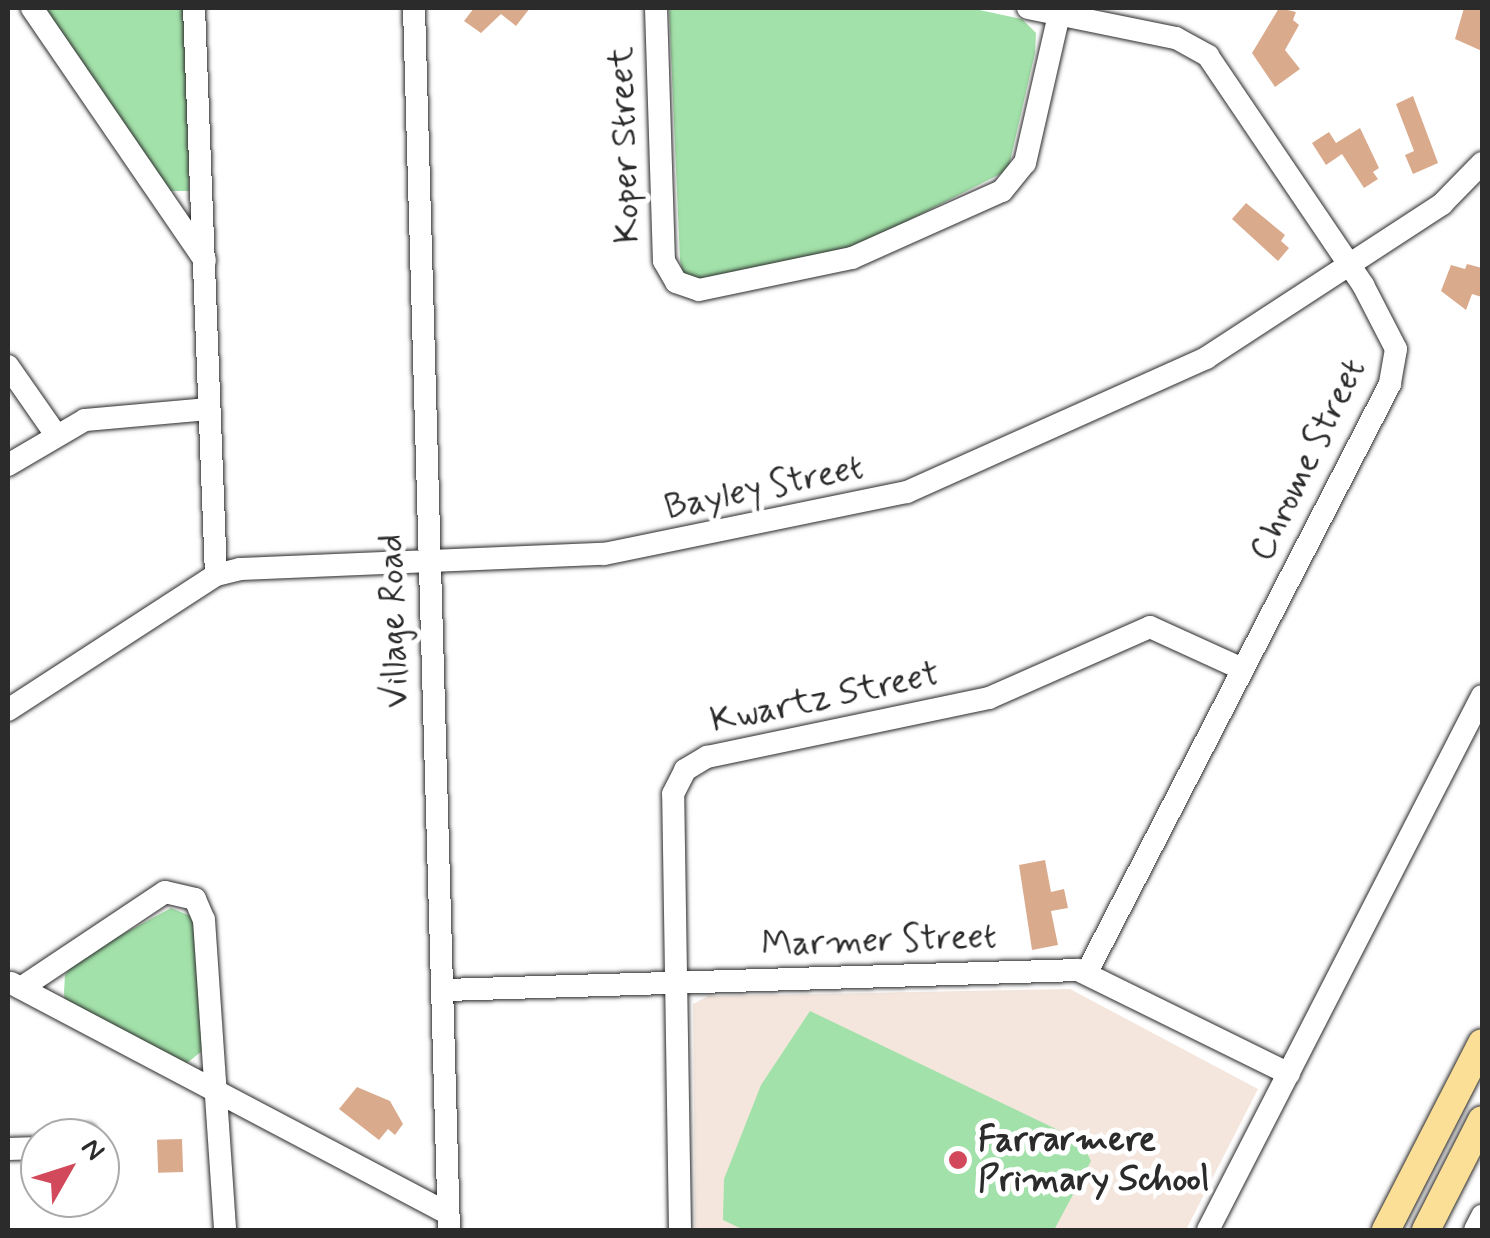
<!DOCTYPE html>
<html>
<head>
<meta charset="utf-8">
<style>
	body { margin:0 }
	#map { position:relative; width:1490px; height:1238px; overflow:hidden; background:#fff; font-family:Mynerve,sans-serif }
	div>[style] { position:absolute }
	.built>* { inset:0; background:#f4e6dd }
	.green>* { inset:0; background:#a2e1a9 }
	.building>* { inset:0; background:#daaa8d; transform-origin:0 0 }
	.roads { filter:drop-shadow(0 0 2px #2b2b2b) drop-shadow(0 0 2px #2b2b2b) }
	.minor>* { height:22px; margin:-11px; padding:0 11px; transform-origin:11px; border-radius:11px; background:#fff }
	.major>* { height:28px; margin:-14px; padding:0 14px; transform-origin:14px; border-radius:14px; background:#fbdf96 }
	.dots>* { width:28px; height:28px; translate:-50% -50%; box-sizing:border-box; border:5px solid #fff; border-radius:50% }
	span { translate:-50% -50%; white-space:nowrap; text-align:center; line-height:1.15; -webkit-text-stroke:10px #fff; paint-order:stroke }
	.street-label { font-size:35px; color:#2b2b2b }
	.poi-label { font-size:35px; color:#2b2b2b; font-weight:700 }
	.left { translate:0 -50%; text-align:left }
	.frame { position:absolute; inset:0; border:10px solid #2b2b2b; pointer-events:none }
	.north { position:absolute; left:20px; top:1118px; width:100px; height:100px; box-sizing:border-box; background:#fff; border:2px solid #aaa; border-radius:50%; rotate:51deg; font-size:28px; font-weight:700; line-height:40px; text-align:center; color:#2b2b2b }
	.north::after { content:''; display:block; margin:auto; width:35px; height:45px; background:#d1495b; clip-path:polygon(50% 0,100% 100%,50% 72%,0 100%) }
</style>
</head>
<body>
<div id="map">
	<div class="built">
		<i style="clip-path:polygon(1070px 989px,1258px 1089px,1186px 1230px,695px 1230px,693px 1004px,708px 996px)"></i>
	</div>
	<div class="green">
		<i style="clip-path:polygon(39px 8px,190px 8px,189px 191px,166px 191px)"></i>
		<i style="clip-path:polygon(669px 8px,970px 8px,1022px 19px,1036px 33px,1035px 53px,1008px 170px,850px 250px,708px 287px,683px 274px,680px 260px)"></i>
		<i style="clip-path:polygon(171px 908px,198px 919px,207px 1047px,187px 1063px,65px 1003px,64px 992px,65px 975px,77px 959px)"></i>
		<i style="clip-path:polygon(810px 1011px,1081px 1141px,1091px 1161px,1054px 1230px,744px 1230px,723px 1220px,724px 1179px,761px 1085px)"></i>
	</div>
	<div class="building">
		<i style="clip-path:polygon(474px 8px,530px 8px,516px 26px,501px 14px,481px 33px,464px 21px)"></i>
		<i style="clip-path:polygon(1279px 8px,1296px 12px,1293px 20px,1299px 25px,1285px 50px,1300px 69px,1275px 87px,1252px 53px)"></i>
		<i style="clip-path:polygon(1464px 8px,1482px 8px,1482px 51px,1455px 39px)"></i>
		<i style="clip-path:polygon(1413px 96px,1438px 163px,1413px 174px,1405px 155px,1414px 151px,1396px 104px)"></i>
		<i style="clip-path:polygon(1360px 128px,1379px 168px,1373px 172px,1378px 179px,1364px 188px,1342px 154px,1326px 165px,1312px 143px,1329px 132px,1336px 143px)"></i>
		<i style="clip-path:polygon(1246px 203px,1285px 235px,1281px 241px,1289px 248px,1278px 261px,1232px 219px)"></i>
		<i style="clip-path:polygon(1467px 264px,1482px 268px,1482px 297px,1472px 294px,1466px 310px,1441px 291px,1451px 265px,1465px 269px)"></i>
		<i style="clip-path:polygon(1045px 860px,1051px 892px,1064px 889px,1068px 908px,1051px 911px,1058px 945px,1032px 950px,1019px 865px)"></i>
		<i style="clip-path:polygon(357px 1087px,390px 1101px,403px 1124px,395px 1135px,388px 1129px,379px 1140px,339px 1109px)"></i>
		<i style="left:182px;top:1139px;width:33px;height:25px;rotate:88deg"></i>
	</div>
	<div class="roads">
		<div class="minor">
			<i style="left:32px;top:8px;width:306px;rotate:55.6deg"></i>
			<i style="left:194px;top:8px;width:567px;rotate:87.78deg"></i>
			<i style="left:414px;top:8px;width:1223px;rotate:88.36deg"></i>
			<i style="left:656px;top:8px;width:253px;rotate:88.2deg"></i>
			<i style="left:664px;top:261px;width:24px;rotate:60deg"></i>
			<i style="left:676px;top:282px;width:24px;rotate:19deg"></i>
			<i style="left:699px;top:290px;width:156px;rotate:-11.8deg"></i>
			<i style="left:852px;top:258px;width:164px;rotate:-24.1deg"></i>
			<i style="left:1002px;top:191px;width:36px;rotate:-51deg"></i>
			<i style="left:1025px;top:163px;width:153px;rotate:-77.1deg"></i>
			<i style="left:1028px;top:8px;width:151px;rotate:11.5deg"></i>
			<i style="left:1176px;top:38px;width:37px;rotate:29deg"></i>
			<i style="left:1208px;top:56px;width:277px;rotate:55.9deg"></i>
			<i style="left:1363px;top:285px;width:72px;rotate:62.7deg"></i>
			<i style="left:1396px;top:349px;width:36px;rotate:100deg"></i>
			<i style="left:1390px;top:384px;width:661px;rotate:117.26deg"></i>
			<i style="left:8px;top:366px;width:80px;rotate:55.1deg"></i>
			<i style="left:8px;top:465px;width:89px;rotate:-30.3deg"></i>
			<i style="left:85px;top:420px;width:124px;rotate:-5.1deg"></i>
			<i style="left:8px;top:710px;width:248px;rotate:-33deg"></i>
			<i style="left:216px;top:575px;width:25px;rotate:-14deg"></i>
			<i style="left:240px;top:569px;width:364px;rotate:-2.4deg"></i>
			<i style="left:604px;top:554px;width:309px;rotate:-11.6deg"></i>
			<i style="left:907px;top:492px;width:328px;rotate:-24.1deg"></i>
			<i style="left:1206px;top:358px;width:282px;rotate:-33.1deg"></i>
			<i style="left:1442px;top:204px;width:57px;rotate:-45.7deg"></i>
			<i style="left:11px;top:983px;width:494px;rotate:27.8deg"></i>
			<i style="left:21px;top:988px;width:173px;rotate:-33.7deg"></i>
			<i style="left:165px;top:892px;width:31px;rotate:13deg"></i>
			<i style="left:195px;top:899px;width:23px;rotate:67deg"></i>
			<i style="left:204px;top:920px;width:311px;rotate:86.1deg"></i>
			<i style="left:446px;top:990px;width:632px;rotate:-1.81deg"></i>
			<i style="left:1078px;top:970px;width:235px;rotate:26.2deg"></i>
			<i style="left:80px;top:1138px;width:7px;rotate:-27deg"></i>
			<i style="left:8px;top:1149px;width:32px;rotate:-2deg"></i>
			<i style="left:680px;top:1230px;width:436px;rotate:-90.9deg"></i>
			<i style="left:673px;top:794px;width:27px;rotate:-63deg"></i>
			<i style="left:685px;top:770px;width:26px;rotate:-31deg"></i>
			<i style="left:707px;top:757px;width:288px;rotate:-11.8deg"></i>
			<i style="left:989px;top:698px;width:176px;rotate:-23.8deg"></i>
			<i style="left:1150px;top:627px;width:101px;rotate:24.5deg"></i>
			<i style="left:1208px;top:1230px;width:600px;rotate:-62.84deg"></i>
			<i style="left:1475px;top:1230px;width:16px;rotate:-63deg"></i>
		</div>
		<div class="major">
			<i style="left:1386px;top:1230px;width:210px;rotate:-62.8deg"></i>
			<i style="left:1426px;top:1230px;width:123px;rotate:-63deg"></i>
		</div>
	</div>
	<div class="dots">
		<i style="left:958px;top:1160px;background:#d1495b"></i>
	</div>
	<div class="street-label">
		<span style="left:625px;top:145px;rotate:-92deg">Koper Street</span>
		<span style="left:1308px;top:460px;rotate:-64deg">Chrome Street</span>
		<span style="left:764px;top:488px;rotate:-12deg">Bayley Street</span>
		<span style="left:394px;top:621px;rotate:-92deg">Village Road</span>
		<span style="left:825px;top:698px;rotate:-12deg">Kwartz Street</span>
		<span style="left:879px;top:941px;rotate:-2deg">Marmer Street</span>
	</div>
	<div class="poi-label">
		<span class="left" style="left:978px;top:1160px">Farrarmere<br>Primary School</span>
	</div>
	<div class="frame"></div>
	<div class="north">N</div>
</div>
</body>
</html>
